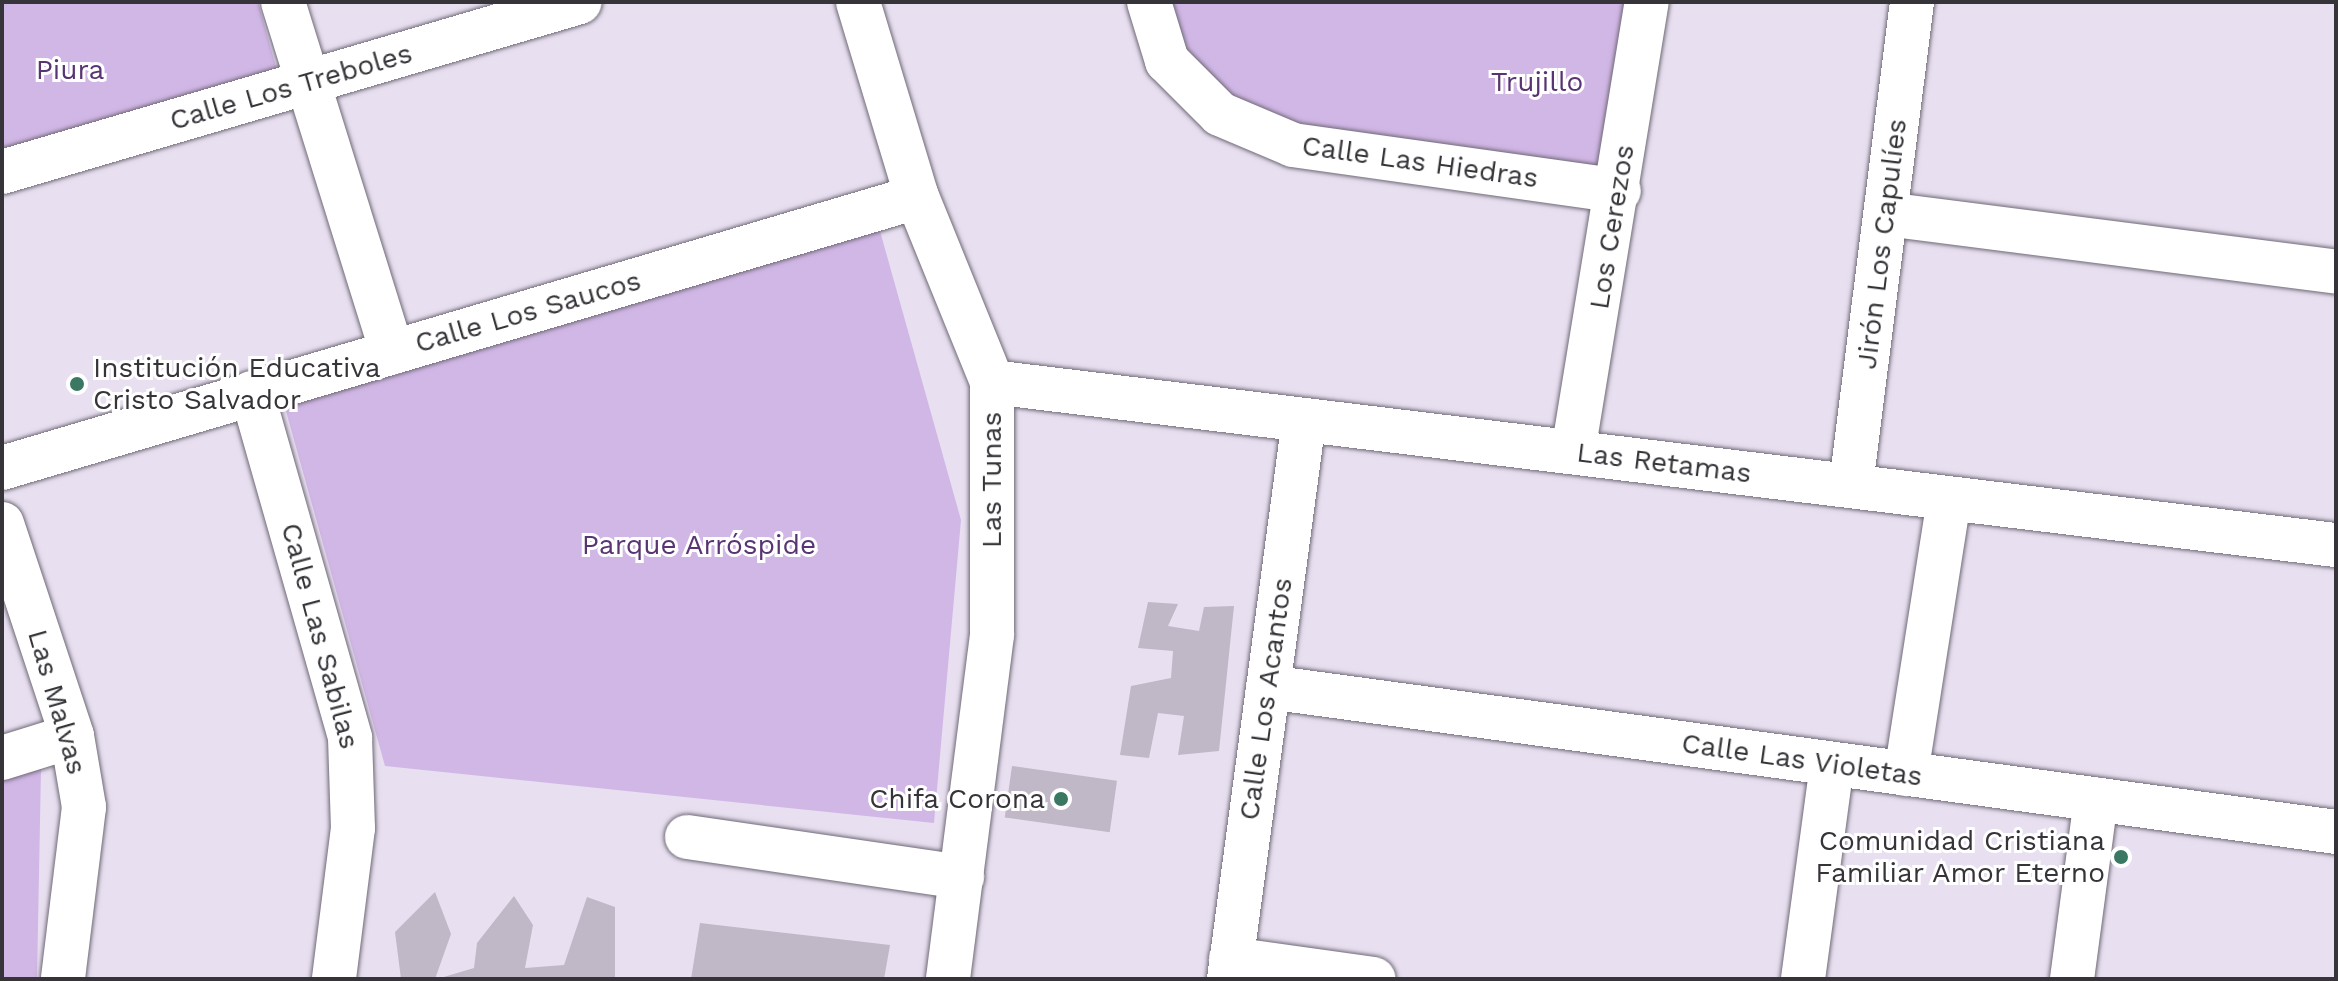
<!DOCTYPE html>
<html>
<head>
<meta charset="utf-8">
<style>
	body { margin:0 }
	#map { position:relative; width:2338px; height:981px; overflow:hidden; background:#e8e0f0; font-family:"Work Sans",sans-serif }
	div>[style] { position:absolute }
	.green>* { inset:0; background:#d1b7e6 }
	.building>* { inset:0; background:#c0b7c7; transform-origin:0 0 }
	.roads { filter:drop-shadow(0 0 2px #706977) drop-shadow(0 0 2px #706977) }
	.minor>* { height:44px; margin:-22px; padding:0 22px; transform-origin:22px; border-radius:22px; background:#fff }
	.dots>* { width:22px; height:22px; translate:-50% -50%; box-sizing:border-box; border:4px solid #fff; border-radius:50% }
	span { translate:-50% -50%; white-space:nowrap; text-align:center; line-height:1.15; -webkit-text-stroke:6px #fff; paint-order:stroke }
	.park-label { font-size:28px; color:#593472 }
	.street-label { font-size:28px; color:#363339 }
	.poi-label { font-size:28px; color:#363339 }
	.left { translate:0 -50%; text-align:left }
	.right { translate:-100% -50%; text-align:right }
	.frame { position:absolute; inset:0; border:4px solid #363339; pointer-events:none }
</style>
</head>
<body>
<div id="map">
	<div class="green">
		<i style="clip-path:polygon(2px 2px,258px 2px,280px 81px,2px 162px)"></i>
		<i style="clip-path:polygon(1162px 2px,1631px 2px,1606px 172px,1291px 126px,1225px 101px,1177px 54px)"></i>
		<i style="clip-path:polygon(880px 231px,961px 520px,934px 823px,385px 766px,282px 397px)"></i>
		<i style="clip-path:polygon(41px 769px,37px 979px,2px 979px,2px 780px)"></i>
	</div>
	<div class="building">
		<i style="clip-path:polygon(1148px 602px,1178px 604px,1168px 626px,1199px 631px,1204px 607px,1234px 606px,1219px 751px,1178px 755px,1184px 716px,1158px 713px,1149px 758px,1120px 755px,1131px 686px,1171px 678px,1173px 651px,1138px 648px)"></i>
		<i style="left:1012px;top:766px;width:106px;height:52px;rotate:8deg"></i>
		<i style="clip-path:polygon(435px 892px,451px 934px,435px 979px,401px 979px,395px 932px)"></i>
		<i style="clip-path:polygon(514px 896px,533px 925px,525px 968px,564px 965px,587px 897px,615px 907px,615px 979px,437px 979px,474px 968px,477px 943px)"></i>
		<i style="clip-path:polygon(700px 923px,890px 945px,884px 979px,691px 979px)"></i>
	</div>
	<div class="roads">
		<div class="minor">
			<i style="left:283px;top:2px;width:367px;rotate:72.7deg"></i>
			<i style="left:858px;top:2px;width:204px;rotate:73.2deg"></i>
			<i style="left:917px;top:197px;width:200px;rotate:67.9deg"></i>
			<i style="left:992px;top:382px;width:253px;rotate:90deg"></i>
			<i style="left:992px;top:635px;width:347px;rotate:97.3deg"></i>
			<i style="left:1149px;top:2px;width:62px;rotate:73deg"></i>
			<i style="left:1167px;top:61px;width:75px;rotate:45deg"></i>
			<i style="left:1220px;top:114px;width:79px;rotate:23deg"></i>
			<i style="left:1293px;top:145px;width:329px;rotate:8deg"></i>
			<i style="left:2px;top:172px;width:602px;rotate:-16.39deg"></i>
			<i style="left:1886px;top:214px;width:454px;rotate:7.3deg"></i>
			<i style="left:992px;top:382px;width:1354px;rotate:6.92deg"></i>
			<i style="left:252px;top:393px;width:359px;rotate:74.1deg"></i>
			<i style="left:350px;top:738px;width:90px;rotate:88.1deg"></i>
			<i style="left:353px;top:828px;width:152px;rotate:97.2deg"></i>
			<i style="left:1573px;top:452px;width:456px;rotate:-80.7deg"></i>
			<i style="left:2px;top:468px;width:954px;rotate:-16.5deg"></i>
			<i style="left:1851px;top:485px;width:487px;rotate:-82.8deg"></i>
			<i style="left:2px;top:524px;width:223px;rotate:71.7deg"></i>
			<i style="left:72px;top:736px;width:72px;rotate:80.4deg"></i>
			<i style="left:84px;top:807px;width:173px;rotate:97deg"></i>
			<i style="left:1268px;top:687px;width:1078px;rotate:7.73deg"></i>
			<i style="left:2px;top:758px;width:73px;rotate:-17.4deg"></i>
			<i style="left:1906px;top:774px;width:278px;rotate:-81.1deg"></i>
			<i style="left:687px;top:837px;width:278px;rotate:8.3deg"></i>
			<i style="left:1231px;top:959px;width:144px;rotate:8deg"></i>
			<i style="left:1229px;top:979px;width:564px;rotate:-82.36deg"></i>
			<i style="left:1803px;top:979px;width:217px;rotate:-82.3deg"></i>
			<i style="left:2072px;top:979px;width:181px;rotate:-82.4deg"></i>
		</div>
	</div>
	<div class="dots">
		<i style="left:77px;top:384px;background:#3a7863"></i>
		<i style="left:1061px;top:799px;background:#3a7863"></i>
		<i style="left:2121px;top:857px;background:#3a7863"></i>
	</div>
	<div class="park-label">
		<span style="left:70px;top:70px">Piura</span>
		<span style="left:1537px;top:82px">Trujillo</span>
		<span style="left:699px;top:545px">Parque Arróspide</span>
	</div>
	<div class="street-label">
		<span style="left:291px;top:87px;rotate:-16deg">Calle Los Treboles</span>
		<span style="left:1420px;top:162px;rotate:8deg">Calle Las Hiedras</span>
		<span style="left:1612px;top:227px;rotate:-81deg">Los Cerezos</span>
		<span style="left:1882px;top:244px;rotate:-83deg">Jirón Los Capulíes</span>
		<span style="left:528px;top:312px;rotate:-16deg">Calle Los Saucos</span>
		<span style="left:1664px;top:463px;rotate:7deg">Las Retamas</span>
		<span style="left:992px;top:480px;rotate:-90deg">Las Tunas</span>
		<span style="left:320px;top:636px;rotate:75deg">Calle Las Sabilas</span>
		<span style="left:1266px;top:699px;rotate:-82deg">Calle Los Acantos</span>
		<span style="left:57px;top:702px;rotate:74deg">Las Malvas</span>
		<span style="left:1802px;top:760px;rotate:8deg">Calle Las Violetas</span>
	</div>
	<div class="poi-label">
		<span class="left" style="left:93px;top:384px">Institución Educativa<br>Cristo Salvador</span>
		<span class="right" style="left:1045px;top:799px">Chifa Corona</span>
		<span class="right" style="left:2105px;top:857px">Comunidad Cristiana<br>Familiar Amor Eterno</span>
	</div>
	<div class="frame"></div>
</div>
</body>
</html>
